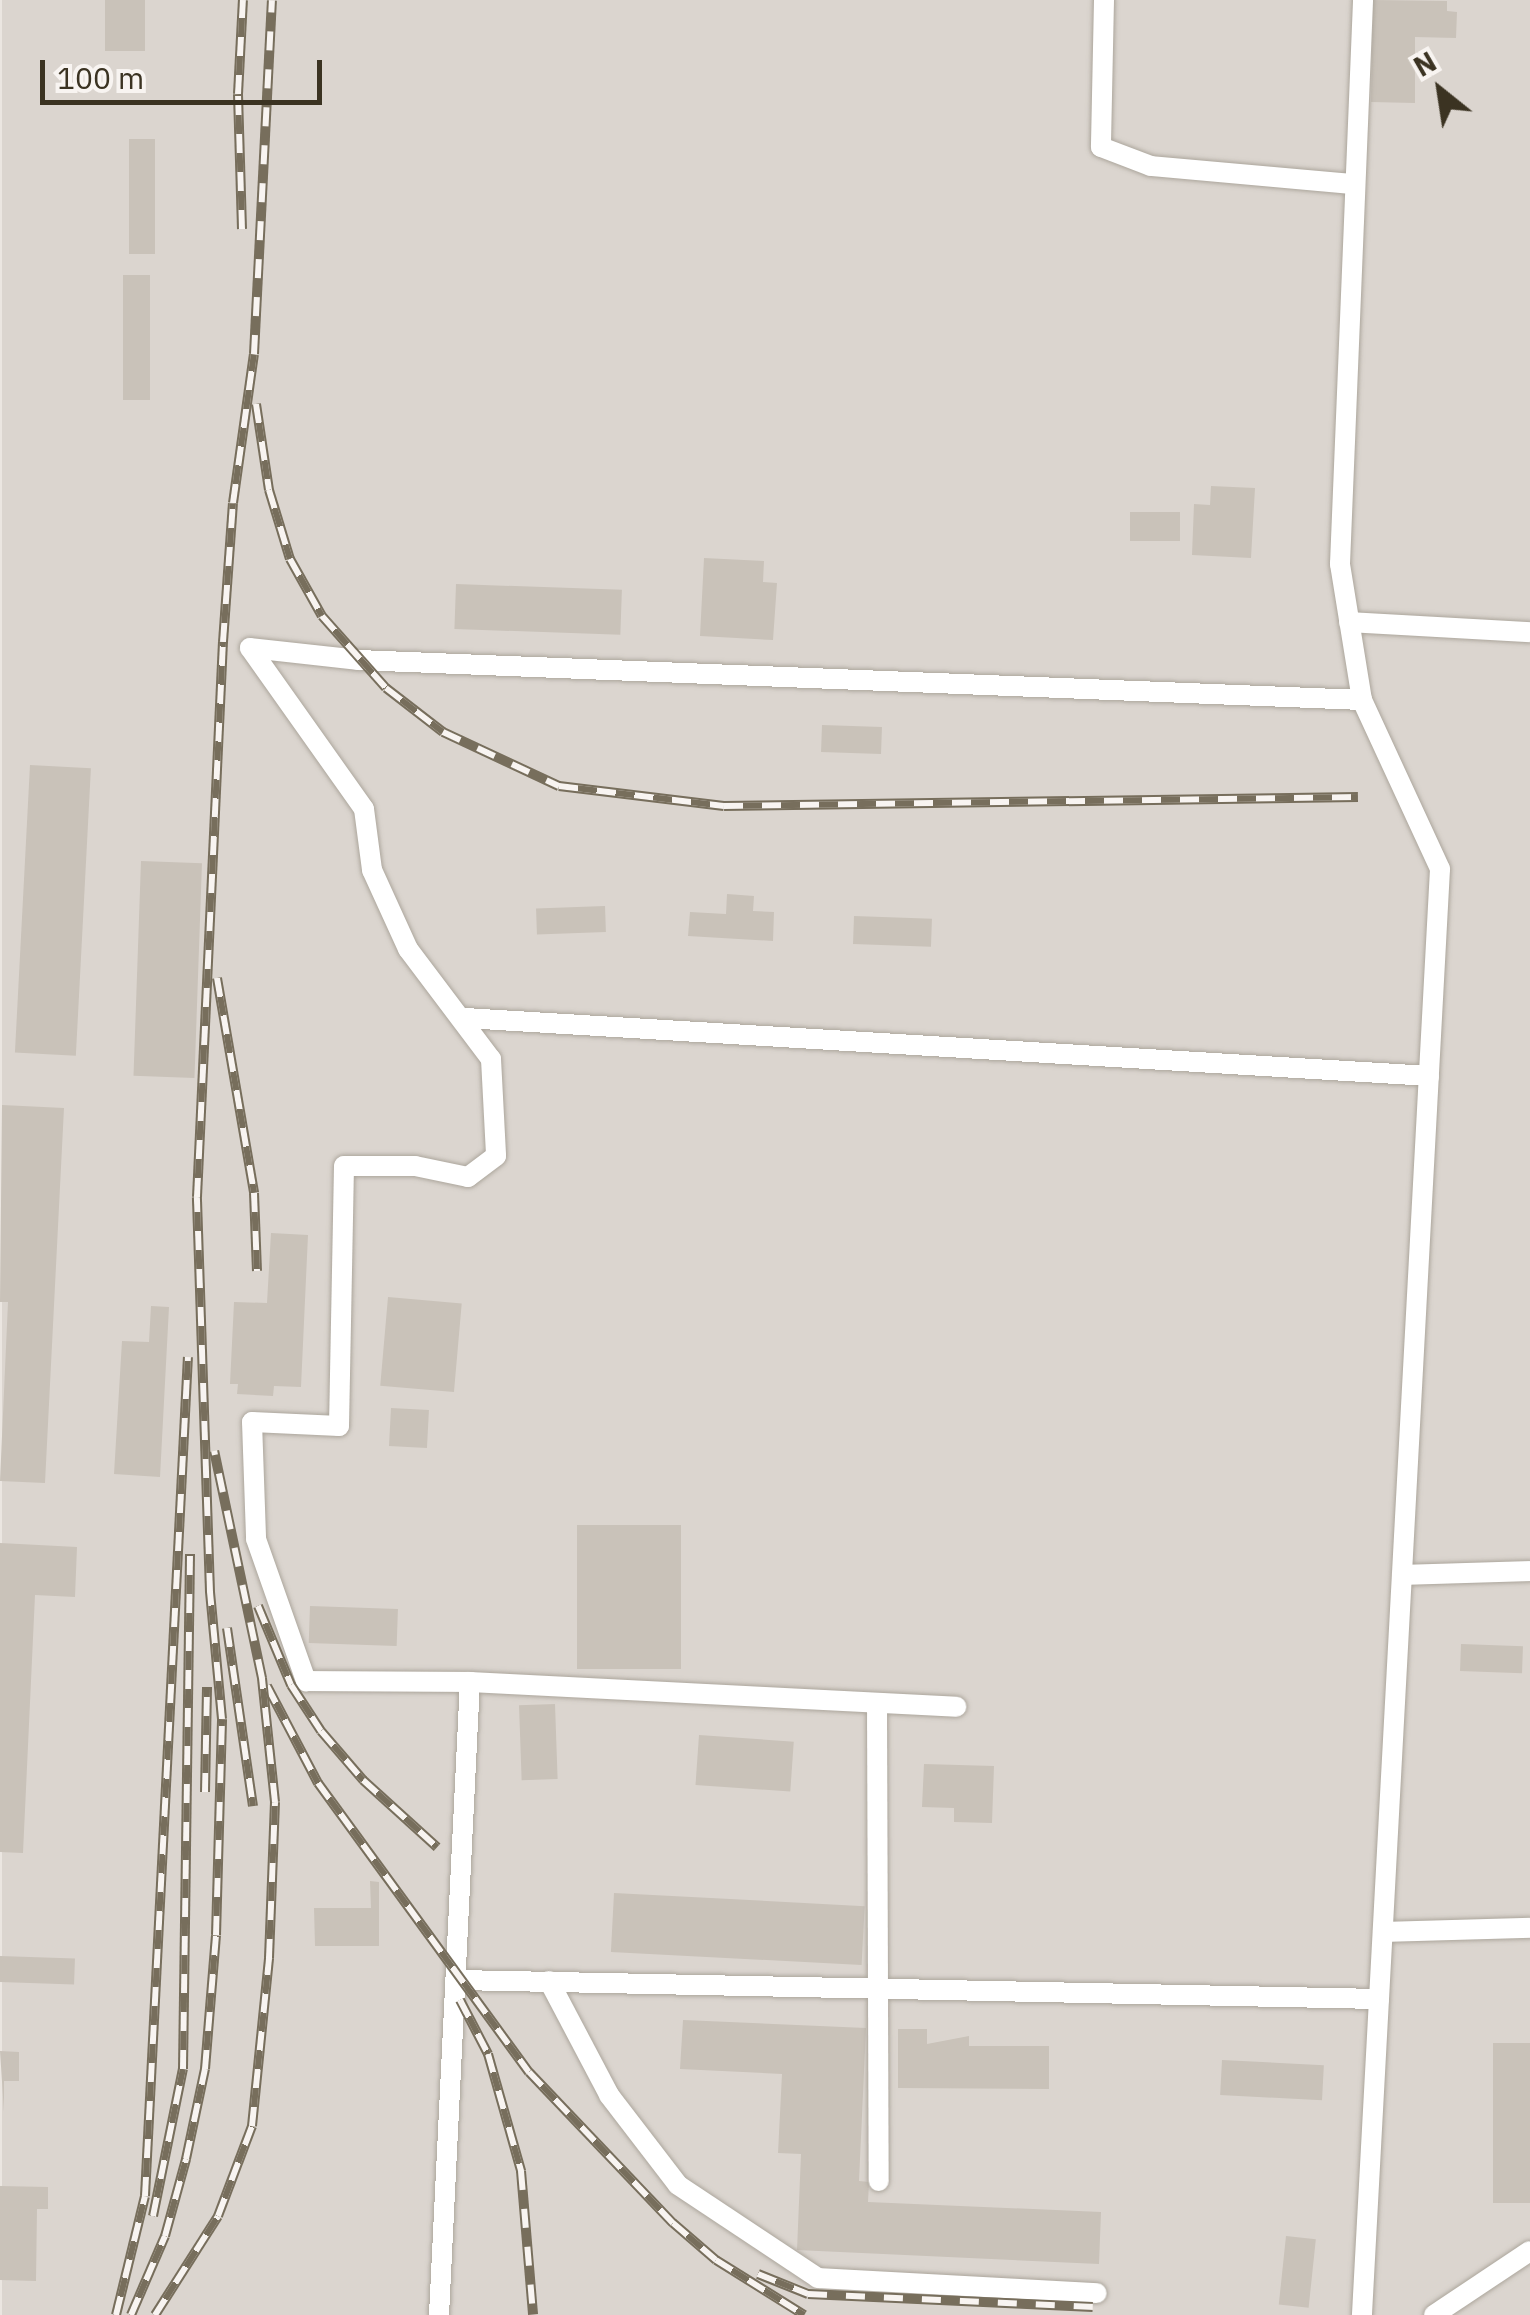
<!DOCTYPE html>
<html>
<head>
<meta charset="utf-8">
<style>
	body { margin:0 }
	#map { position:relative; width:1530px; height:2315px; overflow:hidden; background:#ebe6e1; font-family:"IBM Plex Sans",sans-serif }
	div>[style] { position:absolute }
	.built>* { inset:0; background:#dbd5cf; transform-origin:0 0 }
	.building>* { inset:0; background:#c9c2b9; transform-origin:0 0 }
	.roads { filter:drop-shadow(0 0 2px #aca69c) drop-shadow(0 0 2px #aca69c) }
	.minor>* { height:20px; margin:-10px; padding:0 10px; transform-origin:10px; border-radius:10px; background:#fff }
	.rail>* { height:10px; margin-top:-5px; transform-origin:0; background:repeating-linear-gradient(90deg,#f8f4f1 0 19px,#776e5c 0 38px); box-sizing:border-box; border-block:2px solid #776e5c }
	span { translate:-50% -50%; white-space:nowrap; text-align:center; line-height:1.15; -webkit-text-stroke:8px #f8f4f1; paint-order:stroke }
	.north { position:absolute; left:1390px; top:40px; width:100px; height:100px; -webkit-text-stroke:8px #f8f4f1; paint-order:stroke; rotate:330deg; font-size:28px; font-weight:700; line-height:40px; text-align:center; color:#3b3322 }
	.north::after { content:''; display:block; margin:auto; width:35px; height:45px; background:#3b3322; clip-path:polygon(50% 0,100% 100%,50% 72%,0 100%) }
	.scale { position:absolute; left:40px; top:60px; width:282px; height:45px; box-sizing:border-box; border:5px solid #3b3322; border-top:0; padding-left:12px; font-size:30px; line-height:35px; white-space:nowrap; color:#3b3322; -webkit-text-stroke:8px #f8f4f1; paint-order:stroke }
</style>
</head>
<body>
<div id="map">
	<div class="built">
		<i style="left:2px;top:0;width:1528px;height:2315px"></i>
	</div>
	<div class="building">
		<i style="left:105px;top:0;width:40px;height:51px"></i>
		<i style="clip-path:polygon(1373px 0,1447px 1px,1447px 11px,1457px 12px,1456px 38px,1415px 37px,1415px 103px,1371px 102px)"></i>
		<i style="left:129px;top:139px;width:26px;height:115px"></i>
		<i style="left:123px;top:275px;width:27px;height:125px"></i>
		<i style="clip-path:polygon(1211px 486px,1255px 488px,1251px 558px,1192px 555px,1194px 504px,1210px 505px)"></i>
		<i style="left:1130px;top:512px;width:50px;height:29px"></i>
		<i style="clip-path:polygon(704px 558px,764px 561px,763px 582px,777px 583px,773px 640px,700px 636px)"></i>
		<i style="left:456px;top:584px;width:166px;height:45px;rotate:2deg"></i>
		<i style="left:822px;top:725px;width:60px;height:27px;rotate:2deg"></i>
		<i style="left:30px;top:765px;width:61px;height:288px;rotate:3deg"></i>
		<i style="left:141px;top:861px;width:61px;height:215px;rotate:2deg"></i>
		<i style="clip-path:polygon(727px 894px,754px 896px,753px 911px,774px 912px,773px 941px,688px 936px,690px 912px,726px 914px)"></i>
		<i style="left:605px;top:906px;width:26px;height:69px;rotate:88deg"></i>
		<i style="left:854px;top:916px;width:78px;height:28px;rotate:2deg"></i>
		<i style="clip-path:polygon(2px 1105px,64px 1108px,45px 1483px,0 1481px,8px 1302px,0 1302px)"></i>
		<i style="clip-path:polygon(271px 1233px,308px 1235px,301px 1387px,274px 1386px,273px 1396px,237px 1394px,238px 1384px,230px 1384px,234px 1302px,267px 1303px)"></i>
		<i style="left:388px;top:1297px;width:74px;height:89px;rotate:5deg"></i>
		<i style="clip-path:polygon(151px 1306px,169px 1307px,160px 1477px,114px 1474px,122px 1341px,149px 1342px)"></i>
		<i style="left:391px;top:1408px;width:38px;height:38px;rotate:3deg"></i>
		<i style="left:577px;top:1525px;width:104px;height:144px"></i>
		<i style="clip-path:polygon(0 1543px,77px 1547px,75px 1597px,35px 1595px,23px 1853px,0 1852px)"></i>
		<i style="left:310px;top:1606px;width:88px;height:37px;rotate:2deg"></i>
		<i style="left:1461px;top:1644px;width:62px;height:27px;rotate:2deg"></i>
		<i style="left:555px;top:1704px;width:75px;height:36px;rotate:88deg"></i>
		<i style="left:699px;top:1735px;width:95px;height:50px;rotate:4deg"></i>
		<i style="clip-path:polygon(924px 1764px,994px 1766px,992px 1823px,954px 1822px,954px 1808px,922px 1807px)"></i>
		<i style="clip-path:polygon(370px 1881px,379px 1882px,379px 1946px,315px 1946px,314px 1908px,371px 1908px)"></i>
		<i style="left:614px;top:1893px;width:251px;height:59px;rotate:3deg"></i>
		<i style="left:0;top:1956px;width:75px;height:26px;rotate:2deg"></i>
		<i style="clip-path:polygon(683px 2020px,866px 2028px,859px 2181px,869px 2182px,868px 2202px,1101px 2212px,1099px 2264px,797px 2250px,801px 2154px,778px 2153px,782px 2074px,680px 2069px)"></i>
		<i style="clip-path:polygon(898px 2029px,927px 2029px,927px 2044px,969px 2036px,969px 2046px,1049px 2046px,1049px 2089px,898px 2088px)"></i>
		<i style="left:1493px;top:2043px;width:37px;height:160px"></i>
		<i style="clip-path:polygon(0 2051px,19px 2052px,19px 2081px,4px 2081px,4px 2112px)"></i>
		<i style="left:1222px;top:2060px;width:102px;height:35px;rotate:3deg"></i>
		<i style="clip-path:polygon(0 2186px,48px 2187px,48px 2209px,37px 2209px,36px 2281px,0 2280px)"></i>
		<i style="left:1286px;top:2236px;width:30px;height:69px;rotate:6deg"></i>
	</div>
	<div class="roads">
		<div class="minor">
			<i style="left:1104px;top:0;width:147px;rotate:91.2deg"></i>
			<i style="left:1101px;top:147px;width:53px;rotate:20.8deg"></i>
			<i style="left:1151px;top:166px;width:203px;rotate:5.1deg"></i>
			<i style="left:1349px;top:622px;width:181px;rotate:3.2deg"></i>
			<i style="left:250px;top:648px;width:109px;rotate:6.3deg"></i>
			<i style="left:358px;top:660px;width:1005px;rotate:2.28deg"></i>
			<i style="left:1362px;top:700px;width:186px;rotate:65.2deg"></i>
			<i style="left:1440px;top:869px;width:1448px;rotate:93.09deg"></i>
			<i style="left:250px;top:648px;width:197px;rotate:54.7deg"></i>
			<i style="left:364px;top:809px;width:62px;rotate:82.5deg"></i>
			<i style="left:372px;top:870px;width:87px;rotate:65.5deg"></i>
			<i style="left:408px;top:949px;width:138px;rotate:53deg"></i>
			<i style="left:491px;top:1059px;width:97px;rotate:87deg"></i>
			<i style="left:496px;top:1156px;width:35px;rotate:143deg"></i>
			<i style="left:468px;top:1177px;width:54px;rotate:-168.3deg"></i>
			<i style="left:415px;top:1166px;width:71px;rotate:180deg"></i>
			<i style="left:344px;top:1166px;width:260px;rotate:91.1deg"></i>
			<i style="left:339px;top:1426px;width:87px;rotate:-177.4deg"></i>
			<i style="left:252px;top:1422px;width:117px;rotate:88deg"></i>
			<i style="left:256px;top:1539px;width:151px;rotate:70.6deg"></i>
			<i style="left:306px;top:1681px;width:164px;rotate:0.3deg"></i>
			<i style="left:1362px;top:700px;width:138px;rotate:-99.2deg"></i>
			<i style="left:1340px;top:564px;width:564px;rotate:-87.66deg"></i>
			<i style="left:465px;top:1018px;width:966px;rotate:3.44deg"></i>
			<i style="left:1402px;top:1575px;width:128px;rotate:-1.8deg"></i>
			<i style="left:877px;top:1703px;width:478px;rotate:89.8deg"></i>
			<i style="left:1383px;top:1932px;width:147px;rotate:-1.6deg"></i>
			<i style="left:457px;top:1980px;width:922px;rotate:1.18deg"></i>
			<i style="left:549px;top:1981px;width:129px;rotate:62.2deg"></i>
			<i style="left:609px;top:2095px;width:113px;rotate:52.5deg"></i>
			<i style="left:678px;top:2185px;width:168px;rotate:33.6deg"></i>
			<i style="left:818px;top:2278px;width:279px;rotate:3.1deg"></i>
			<i style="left:439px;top:2315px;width:634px;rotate:-87.2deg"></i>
			<i style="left:470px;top:1682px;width:487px;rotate:2.9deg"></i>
			<i style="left:1434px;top:2315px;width:115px;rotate:-33.7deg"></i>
		</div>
	</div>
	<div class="rail">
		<i style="left:242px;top:229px;width:135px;rotate:-91.7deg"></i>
		<i style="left:238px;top:94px;width:94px;rotate:-87deg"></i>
		<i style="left:256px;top:404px;width:87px;rotate:81.4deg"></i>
		<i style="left:269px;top:490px;width:72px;rotate:73.1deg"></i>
		<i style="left:290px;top:559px;width:65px;rotate:60.7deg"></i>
		<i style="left:322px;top:616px;width:96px;rotate:48.4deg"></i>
		<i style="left:386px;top:688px;width:72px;rotate:37.7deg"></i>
		<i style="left:443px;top:732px;width:128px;rotate:25deg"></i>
		<i style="left:559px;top:786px;width:166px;rotate:6.9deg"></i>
		<i style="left:724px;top:806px;width:634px;rotate:-0.81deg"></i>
		<i style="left:217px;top:978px;width:218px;rotate:80.2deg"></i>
		<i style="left:254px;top:1193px;width:78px;rotate:87.8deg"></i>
		<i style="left:258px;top:1606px;width:86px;rotate:67.3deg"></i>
		<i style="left:291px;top:1685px;width:55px;rotate:56.9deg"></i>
		<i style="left:321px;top:1731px;width:65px;rotate:49.4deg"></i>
		<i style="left:363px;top:1780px;width:100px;rotate:42.2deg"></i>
		<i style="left:227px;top:1628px;width:180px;rotate:81.7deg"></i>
		<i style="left:267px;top:1686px;width:110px;rotate:62.3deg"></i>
		<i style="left:318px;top:1783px;width:358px;rotate:53.9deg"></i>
		<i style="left:529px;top:2072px;width:209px;rotate:46.4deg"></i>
		<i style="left:673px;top:2223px;width:57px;rotate:40.7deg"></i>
		<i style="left:716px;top:2260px;width:104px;rotate:32deg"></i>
		<i style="left:205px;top:1792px;width:105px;rotate:-88.9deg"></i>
		<i style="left:460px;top:2000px;width:61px;rotate:62.6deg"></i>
		<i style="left:488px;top:2054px;width:122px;rotate:74.2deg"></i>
		<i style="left:521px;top:2171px;width:144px;rotate:85.2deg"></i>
		<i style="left:153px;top:2216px;width:150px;rotate:-78.5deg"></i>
		<i style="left:183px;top:2069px;width:515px;rotate:-89.22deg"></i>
		<i style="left:758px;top:2274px;width:54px;rotate:21.8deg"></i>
		<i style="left:808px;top:2294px;width:285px;rotate:2.6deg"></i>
		<i style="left:116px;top:2315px;width:122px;rotate:-76.3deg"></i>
		<i style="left:145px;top:2196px;width:840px;rotate:-87.07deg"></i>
		<i style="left:131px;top:2315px;width:86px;rotate:-66.7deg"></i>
		<i style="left:165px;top:2236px;width:80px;rotate:-74.7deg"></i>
		<i style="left:186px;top:2159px;width:92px;rotate:-78.1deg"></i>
		<i style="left:205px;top:2069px;width:134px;rotate:-85.3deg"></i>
		<i style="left:216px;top:1935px;width:216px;rotate:-88.4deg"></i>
		<i style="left:222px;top:1719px;width:128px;rotate:-95.4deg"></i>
		<i style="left:210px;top:1592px;width:395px;rotate:-91.9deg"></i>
		<i style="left:197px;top:1197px;width:556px;rotate:-87.32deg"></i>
		<i style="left:223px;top:642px;width:139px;rotate:-85.9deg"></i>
		<i style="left:233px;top:503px;width:150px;rotate:-82deg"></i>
		<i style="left:254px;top:354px;width:354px;rotate:-87.1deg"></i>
		<i style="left:155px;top:2315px;width:117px;rotate:-57.5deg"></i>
		<i style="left:218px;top:2216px;width:96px;rotate:-69.3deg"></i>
		<i style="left:252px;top:2126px;width:169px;rotate:-84.2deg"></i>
		<i style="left:269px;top:1958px;width:156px;rotate:-87.8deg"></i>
		<i style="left:275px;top:1802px;width:125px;rotate:-96deg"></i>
		<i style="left:262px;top:1678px;width:232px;rotate:-101.9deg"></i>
	</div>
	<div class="north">N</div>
	<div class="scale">100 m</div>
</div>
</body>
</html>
